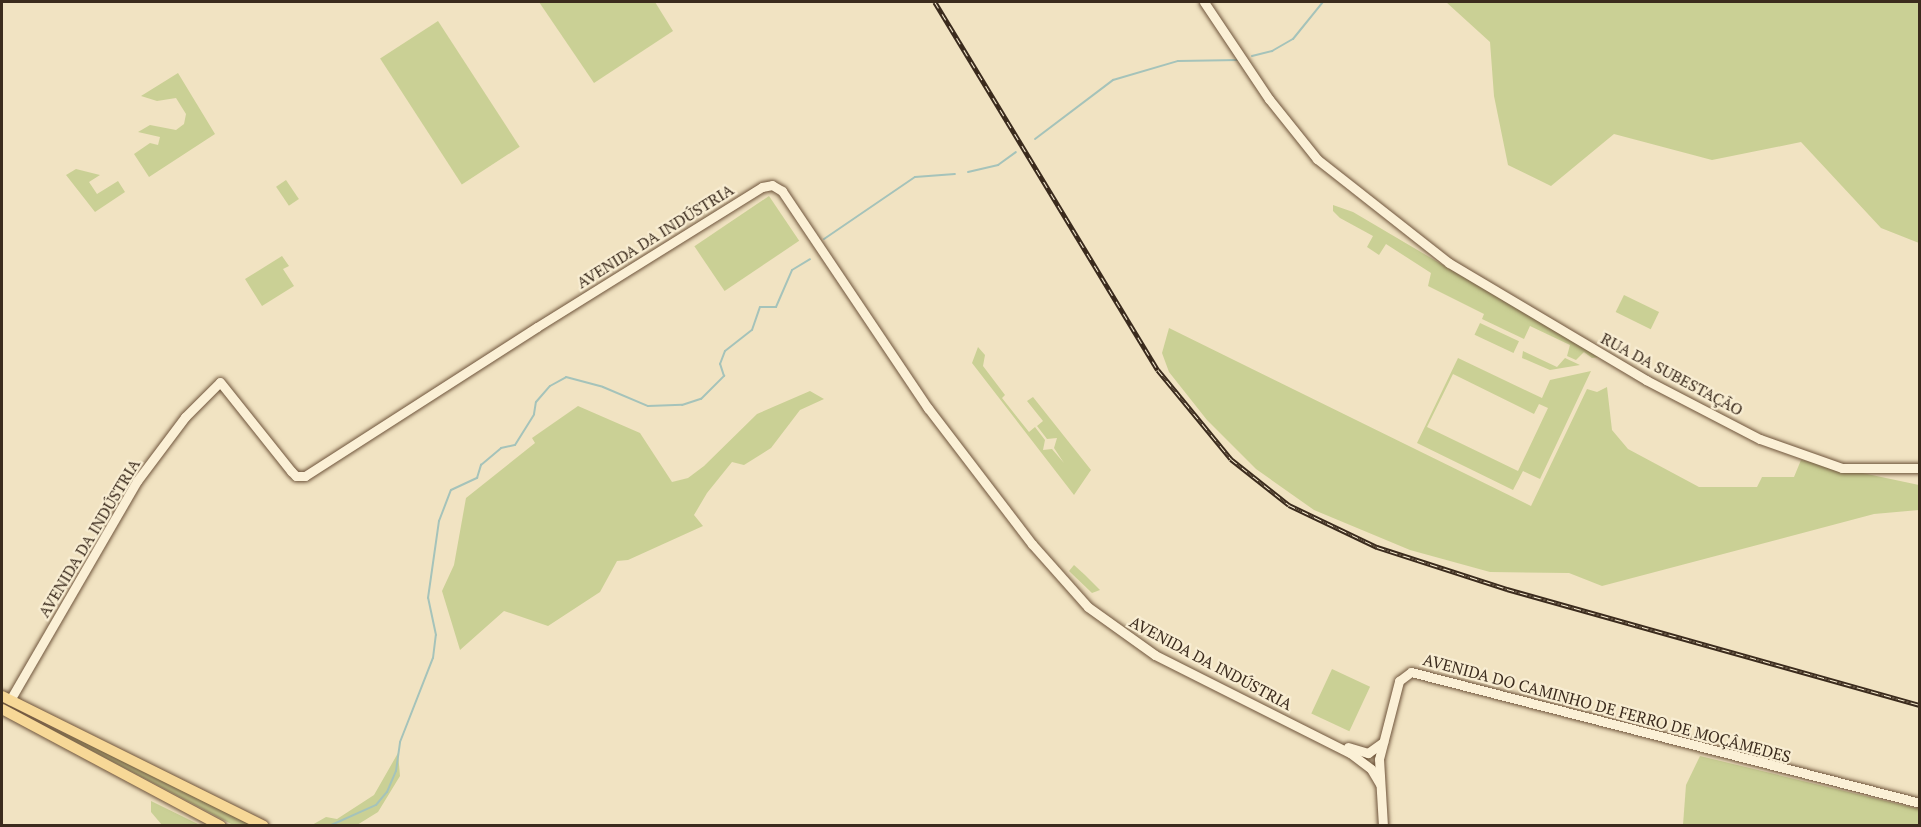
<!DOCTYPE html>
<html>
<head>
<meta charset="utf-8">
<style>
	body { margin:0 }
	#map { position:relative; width:1921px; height:827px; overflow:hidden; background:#f1e3c2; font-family:"PT Serif",serif }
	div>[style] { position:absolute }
	.green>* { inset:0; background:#cad095; transform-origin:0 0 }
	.stream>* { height:2px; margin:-1px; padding:0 1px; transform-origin:1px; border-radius:1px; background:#a5c3ba }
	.roads { filter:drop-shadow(0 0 2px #6e543b) drop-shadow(0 0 2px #6e543b) }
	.secondary>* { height:9px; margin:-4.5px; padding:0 4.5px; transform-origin:4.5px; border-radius:4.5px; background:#fbf0d6 }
	.primary>* { height:10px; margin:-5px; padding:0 5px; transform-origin:5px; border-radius:5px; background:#f7d897 }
	.rail>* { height:4.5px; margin-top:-2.25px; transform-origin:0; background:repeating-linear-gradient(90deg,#f8edd2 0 7px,#3b2b1d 0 14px); box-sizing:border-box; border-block:2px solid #3b2b1d }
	span { translate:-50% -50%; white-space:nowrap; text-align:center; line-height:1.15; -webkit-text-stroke:4.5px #f8edd2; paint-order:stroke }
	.street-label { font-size:16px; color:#3b2b1d }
	.frame { position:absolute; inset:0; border:3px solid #3b2b1d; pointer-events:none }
</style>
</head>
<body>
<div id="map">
	<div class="green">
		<i style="clip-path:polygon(539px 2px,655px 2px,673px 31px,594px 83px)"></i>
		<i style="clip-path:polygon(1446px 2px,1919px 2px,1919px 243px,1881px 228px,1801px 142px,1712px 160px,1614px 134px,1551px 186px,1508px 165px,1494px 96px,1490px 42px)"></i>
		<i style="left:438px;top:21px;width:150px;height:69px;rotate:57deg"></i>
		<i style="clip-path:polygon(178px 73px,215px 134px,149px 177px,134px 154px,150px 143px,158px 145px,160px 137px,138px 132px,150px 125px,176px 130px,184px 124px,186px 114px,176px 98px,157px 101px,141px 96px)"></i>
		<i style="clip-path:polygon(76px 169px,100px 175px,89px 182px,97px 194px,118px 181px,125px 192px,95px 212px,66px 175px)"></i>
		<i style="left:286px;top:180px;width:23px;height:12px;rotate:56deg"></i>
		<i style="left:769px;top:196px;width:54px;height:90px;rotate:56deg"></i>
		<i style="clip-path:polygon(1333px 205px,1353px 212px,1599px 357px,1592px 358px,1584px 352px,1576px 360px,1567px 356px,1570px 345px,1530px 326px,1524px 339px,1482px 319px,1484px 314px,1428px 286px,1431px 273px,1386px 244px,1379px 255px,1367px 247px,1373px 236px,1340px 218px,1333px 211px)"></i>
		<i style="clip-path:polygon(282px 256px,289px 266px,283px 269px,294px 286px,262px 306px,245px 279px)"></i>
		<i style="left:1624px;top:295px;width:39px;height:19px;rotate:26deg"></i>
		<i style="left:1480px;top:323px;width:43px;height:13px;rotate:25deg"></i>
		<i style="clip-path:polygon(1169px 328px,1531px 506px,1587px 389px,1597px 392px,1607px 387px,1612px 430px,1628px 449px,1699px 487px,1757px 487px,1762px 477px,1794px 477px,1801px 460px,1919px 485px,1919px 510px,1874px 514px,1602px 586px,1569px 573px,1490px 572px,1410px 550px,1314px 510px,1256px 469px,1207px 420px,1169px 372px,1162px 353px)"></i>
		<i style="clip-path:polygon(978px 347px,985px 355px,983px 366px,1005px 395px,1002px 398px,1029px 432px,1035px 427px,1045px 440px,1043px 450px,1052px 449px,1064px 463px,1054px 448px,1057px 438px,1047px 439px,1037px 426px,1043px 421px,1027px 401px,1033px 397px,1091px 470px,1074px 495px,972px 363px)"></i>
		<i style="clip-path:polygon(1523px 351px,1557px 367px,1565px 358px,1580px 365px,1550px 370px,1522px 358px)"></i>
		<i style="clip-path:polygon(evenodd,1458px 358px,1542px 398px,1550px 380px,1591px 371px,1540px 479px,1523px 471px,1513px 490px,1417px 443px,1458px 358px,1453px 374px,1534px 414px,1539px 404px,1548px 408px,1518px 471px,1427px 427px,1453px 374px)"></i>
		<i style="clip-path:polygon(810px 391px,824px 399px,800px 410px,771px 448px,744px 465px,732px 462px,707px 493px,694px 515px,703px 526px,628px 560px,617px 561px,600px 592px,548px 626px,504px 611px,460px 650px,442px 591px,454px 565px,466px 498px,535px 443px,532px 438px,578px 406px,640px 433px,672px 482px,688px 478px,704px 466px,757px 414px)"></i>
		<i style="clip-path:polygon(1074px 565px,1085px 575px,1100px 590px,1092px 593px,1069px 571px)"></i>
		<i style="left:1332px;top:669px;width:42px;height:49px;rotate:25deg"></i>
		<i style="clip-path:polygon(36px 721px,129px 762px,254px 825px,233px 825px)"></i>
		<i style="clip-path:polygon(398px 753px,400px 776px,378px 812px,357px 825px,312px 825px,326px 817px,337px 819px,374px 795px)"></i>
		<i style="clip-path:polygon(1700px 756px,1919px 809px,1919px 825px,1683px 825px,1686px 785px)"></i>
		<i style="clip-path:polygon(151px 801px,200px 825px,162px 825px,151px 812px)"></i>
	</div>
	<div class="stream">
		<i style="left:1252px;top:56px;width:21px;rotate:-14deg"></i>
		<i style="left:1272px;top:51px;width:24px;rotate:-30deg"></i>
		<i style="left:1293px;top:39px;width:48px;rotate:-51deg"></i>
		<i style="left:1035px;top:139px;width:98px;rotate:-37.1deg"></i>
		<i style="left:1113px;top:80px;width:68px;rotate:-16.3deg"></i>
		<i style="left:1178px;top:61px;width:61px;rotate:-0.9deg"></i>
		<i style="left:968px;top:172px;width:31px;rotate:-13deg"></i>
		<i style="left:998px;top:165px;width:22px;rotate:-36deg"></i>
		<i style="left:824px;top:239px;width:110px;rotate:-34.3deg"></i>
		<i style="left:915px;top:177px;width:40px;rotate:-4.3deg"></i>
		<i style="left:329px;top:826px;width:51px;rotate:-24.1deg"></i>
		<i style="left:376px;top:805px;width:17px;rotate:-50deg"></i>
		<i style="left:387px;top:792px;width:23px;rotate:-67deg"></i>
		<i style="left:396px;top:771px;width:29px;rotate:-82deg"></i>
		<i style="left:400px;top:742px;width:90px;rotate:-68.6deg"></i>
		<i style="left:433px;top:658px;width:23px;rotate:-83deg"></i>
		<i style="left:436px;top:635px;width:38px;rotate:-102deg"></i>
		<i style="left:428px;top:598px;width:78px;rotate:-81.9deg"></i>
		<i style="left:439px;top:521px;width:33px;rotate:-69deg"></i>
		<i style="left:451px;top:490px;width:29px;rotate:-25deg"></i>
		<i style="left:477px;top:478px;width:14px;rotate:-73deg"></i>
		<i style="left:481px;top:465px;width:26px;rotate:-40deg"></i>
		<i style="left:501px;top:448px;width:14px;rotate:-12deg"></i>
		<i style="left:515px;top:445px;width:36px;rotate:-58deg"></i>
		<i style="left:534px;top:414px;width:12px;rotate:-81deg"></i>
		<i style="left:536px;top:402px;width:21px;rotate:-49deg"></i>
		<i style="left:550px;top:386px;width:18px;rotate:-29deg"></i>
		<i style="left:566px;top:377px;width:38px;rotate:15deg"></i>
		<i style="left:603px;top:387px;width:49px;rotate:22.9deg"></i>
		<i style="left:648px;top:406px;width:34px;rotate:-2deg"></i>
		<i style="left:682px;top:405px;width:20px;rotate:-18deg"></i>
		<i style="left:701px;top:399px;width:33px;rotate:-45deg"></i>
		<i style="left:724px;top:376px;width:13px;rotate:-108deg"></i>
		<i style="left:720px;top:364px;width:14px;rotate:-69deg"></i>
		<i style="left:725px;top:351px;width:34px;rotate:-38deg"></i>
		<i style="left:752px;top:330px;width:24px;rotate:-71deg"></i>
		<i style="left:760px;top:307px;width:16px"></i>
		<i style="left:776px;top:307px;width:40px;rotate:-66.6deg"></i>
		<i style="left:792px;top:270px;width:21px;rotate:-31deg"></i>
	</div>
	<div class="roads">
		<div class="secondary">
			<i style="left:1204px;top:2px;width:117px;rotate:56.2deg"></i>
			<i style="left:1269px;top:99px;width:77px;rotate:51.3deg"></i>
			<i style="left:1317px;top:159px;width:168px;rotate:38.2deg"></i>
			<i style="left:1449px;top:263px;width:229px;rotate:30.7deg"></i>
			<i style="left:1646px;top:380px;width:128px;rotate:27.4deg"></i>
			<i style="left:1760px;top:439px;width:87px;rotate:19.5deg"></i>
			<i style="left:1842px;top:468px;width:78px"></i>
			<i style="left:10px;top:700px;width:253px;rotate:-59.9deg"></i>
			<i style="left:137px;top:481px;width:80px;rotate:-53.1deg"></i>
			<i style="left:185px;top:417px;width:49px;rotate:-45deg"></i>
			<i style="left:220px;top:382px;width:114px;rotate:51.4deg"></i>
			<i style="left:291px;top:471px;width:7px;rotate:45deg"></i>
			<i style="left:296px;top:476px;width:9px"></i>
			<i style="left:305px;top:476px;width:276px;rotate:-32.7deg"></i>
			<i style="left:537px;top:327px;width:265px;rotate:-31.9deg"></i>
			<i style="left:762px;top:187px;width:10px;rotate:-11deg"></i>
			<i style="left:772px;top:185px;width:12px;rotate:31deg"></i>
			<i style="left:782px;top:191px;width:262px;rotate:56.1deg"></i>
			<i style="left:928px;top:408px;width:171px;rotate:52.6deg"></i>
			<i style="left:1032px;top:544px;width:84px;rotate:48.4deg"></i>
			<i style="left:1088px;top:607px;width:82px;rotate:35.6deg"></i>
			<i style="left:1155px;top:655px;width:218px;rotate:26.7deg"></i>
			<i style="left:1350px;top:753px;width:26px;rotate:37deg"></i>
			<i style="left:1371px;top:769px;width:17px;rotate:59deg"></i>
			<i style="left:1348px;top:747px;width:21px;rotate:17deg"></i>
			<i style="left:1368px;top:753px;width:19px;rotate:-36deg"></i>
			<i style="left:1383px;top:826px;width:67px;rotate:-93.4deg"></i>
			<i style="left:1379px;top:759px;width:81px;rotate:-75.6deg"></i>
			<i style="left:1399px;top:681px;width:15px;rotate:-37deg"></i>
			<i style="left:1411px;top:672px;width:526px;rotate:14.43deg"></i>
		</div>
		<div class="primary">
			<i style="left:2px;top:696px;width:292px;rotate:26.4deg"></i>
			<i style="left:2px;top:709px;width:248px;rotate:28.1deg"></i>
		</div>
	</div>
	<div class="rail">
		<i style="left:935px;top:2px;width:430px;rotate:58.8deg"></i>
		<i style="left:1158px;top:370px;width:115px;rotate:50.6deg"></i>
		<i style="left:1231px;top:459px;width:74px;rotate:38.4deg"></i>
		<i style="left:1289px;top:505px;width:98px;rotate:25.5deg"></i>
		<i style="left:1377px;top:547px;width:137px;rotate:17.9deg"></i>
		<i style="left:1507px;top:589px;width:429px;rotate:15.7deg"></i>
	</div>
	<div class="street-label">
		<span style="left:655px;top:236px;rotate:-32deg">AVENIDA DA INDÚSTRIA</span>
		<span style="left:1672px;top:374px;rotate:28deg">RUA DA SUBESTAÇÃO</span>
		<span style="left:89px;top:538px;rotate:-59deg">AVENIDA DA INDÚSTRIA</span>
		<span style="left:1211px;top:663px;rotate:28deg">AVENIDA DA INDÚSTRIA</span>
		<span style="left:1607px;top:708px;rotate:15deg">AVENIDA DO CAMINHO DE FERRO DE MOÇÂMEDES</span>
	</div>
	<div class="frame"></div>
</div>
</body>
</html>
